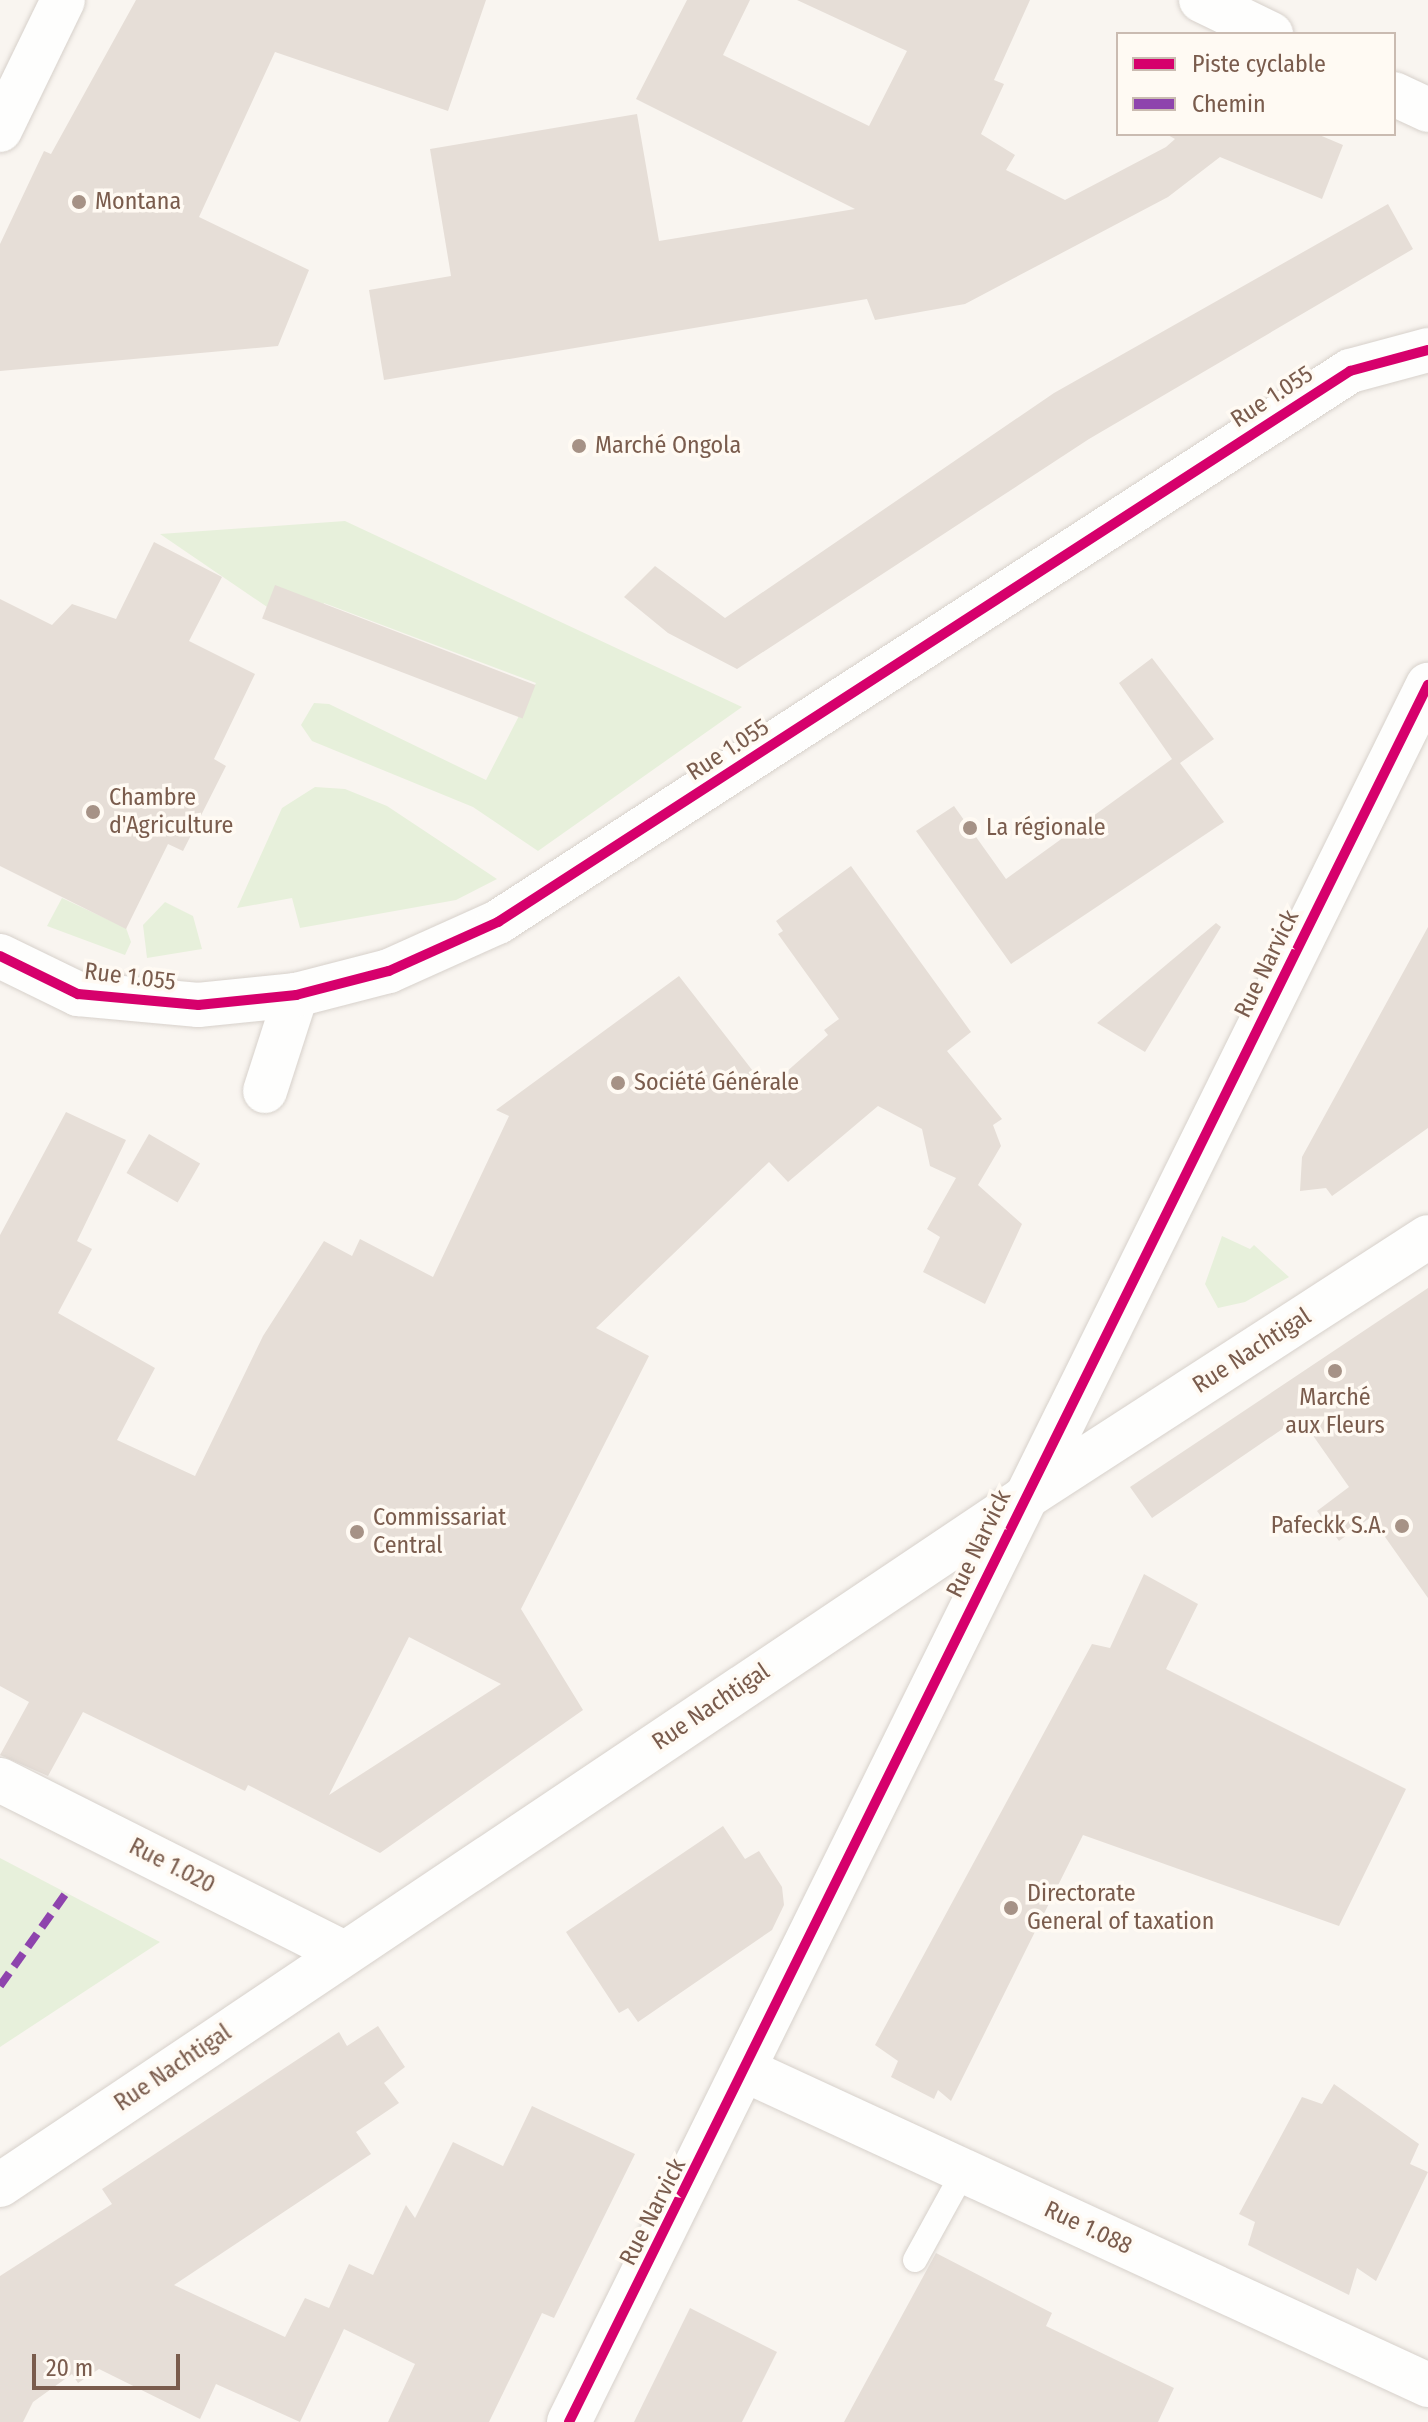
<!DOCTYPE html>
<html>
<head>
<meta charset="utf-8">
<style>
	body { margin:0 }
	#map { position:relative; width:1428px; height:2422px; overflow:hidden; background:#f9f5f0; font-family:"Fira Sans Condensed",sans-serif }
	div>[style] { position:absolute }
	.green>* { inset:0; background:#e7f0db }
	.building>* { inset:0; background:#e6ded7; transform-origin:0 0 }
	.roads { filter:drop-shadow(0 0 2px #d7d1cb) drop-shadow(0 0 2px #d7d1cb) }
	.lane>* { height:24px; margin:-12px; padding:0 12px; transform-origin:12px; border-radius:12px; background:#fefefd }
	.street>* { height:44px; margin:-22px; padding:0 22px; transform-origin:22px; border-radius:22px; background:#fefefd }
	.secondary>* { height:44px; margin:-22px; padding:0 22px; transform-origin:22px; border-radius:22px; background:#fefefd }
	.quiet>* { height:8px; margin-top:-4px; transform-origin:0; background:repeating-linear-gradient(90deg,#8e44ad 0 16px,transparent 0 24px) }
	.cycleway>* { height:10px; margin:-5px; padding:0 5px; transform-origin:5px; border-radius:5px; background:#d6006c }
	.dots>* { width:22px; height:22px; translate:-50% -50%; box-sizing:border-box; border:4px solid #fffaf3; border-radius:50% }
	span { translate:-50% -50%; white-space:nowrap; text-align:center; line-height:1.15; -webkit-text-stroke:7px #fffaf3; paint-order:stroke }
	.poi-label { font-size:24px; color:#7a5c4d }
	.left { translate:0 -50%; text-align:left }
	.right { translate:-100% -50%; text-align:right }
	.street-label { font-size:24px; color:#7a5c4d }
	.legend { position:absolute; left:1116px; top:32px; width:280px; height:104px; box-sizing:border-box; background:#fffaf3; border:2px solid #cabbb1; margin:0; padding:10px 14px; list-style:none; font-size:24px; color:#7a5c4d }
	.legend li { display:flex; align-items:center; gap:16px; height:40px }
	.legend b { width:40px; border:2px solid #cabbb1 }
	.scale { position:absolute; left:32px; top:2354px; width:148px; height:36px; box-sizing:border-box; border:4px solid #7a5c4d; border-top:0; padding-left:10px; font-size:24px; line-height:28px; white-space:nowrap; color:#7a5c4d; -webkit-text-stroke:6px #fffaf3; paint-order:stroke }
</style>
</head>
<body>
<div id="map">
	<div class="green">
		<i style="clip-path:polygon(345px 521px,742px 707px,538px 851px,473px 807px,312px 741px,301px 725px,314px 703px,329px 704px,486px 780px,536px 683px,324px 603px,311px 637px,160px 534px)"></i>
		<i style="clip-path:polygon(315px 787px,345px 789px,387px 806px,497px 879px,456px 900px,300px 928px,292px 898px,237px 908px,282px 808px)"></i>
		<i style="clip-path:polygon(62px 898px,126px 928px,131px 942px,125px 955px,47px 926px)"></i>
		<i style="clip-path:polygon(165px 902px,193px 916px,202px 949px,147px 958px,143px 925px)"></i>
		<i style="clip-path:polygon(1222px 1236px,1250px 1249px,1254px 1245px,1289px 1277px,1245px 1302px,1218px 1308px,1205px 1284px)"></i>
		<i style="clip-path:polygon(0 1858px,160px 1942px,0 2047px)"></i>
	</div>
	<div class="building">
		<i style="clip-path:polygon(136px 0,486px 0,448px 111px,275px 52px,199px 217px,309px 270px,278px 346px,0 371px,0 244px,44px 151px,51px 154px)"></i>
		<i style="clip-path:polygon(687px 0,750px 0,723px 55px,869px 126px,907px 51px,797px 0,1030px 0,994px 80px,1004px 84px,981px 134px,1015px 155px,1006px 170px,1065px 200px,1166px 147px,1175px 139px,1166px 134px,1317px 134px,1343px 145px,1322px 199px,1220px 157px,1168px 197px,965px 304px,875px 320px,867px 299px,384px 380px,369px 290px,451px 276px,430px 149px,637px 114px,659px 241px,855px 209px,636px 99px)"></i>
		<i style="clip-path:polygon(1388px 204px,1413px 249px,1089px 439px,737px 669px,668px 633px,624px 597px,655px 566px,725px 618px,1054px 393px)"></i>
		<i style="clip-path:polygon(154px 542px,222px 577px,189px 641px,255px 674px,214px 759px,226px 766px,183px 851px,168px 844px,126px 929px,0 866px,0 599px,52px 625px,72px 604px,116px 619px)"></i>
		<i style="left:275px;top:585px;width:279px;height:36px;rotate:21deg"></i>
		<i style="clip-path:polygon(1152px 658px,1214px 739px,1180px 763px,1224px 822px,1011px 964px,916px 831px,954px 806px,1006px 879px,1172px 759px,1119px 683px)"></i>
		<i style="clip-path:polygon(evenodd,851px 866px,971px 1032px,947px 1051px,1002px 1119px,993px 1125px,1001px 1146px,978px 1185px,1022px 1224px,985px 1304px,923px 1272px,940px 1237px,927px 1229px,956px 1178px,930px 1166px,922px 1129px,878px 1106px,788px 1182px,769px 1162px,596px 1328px,649px 1356px,521px 1609px,583px 1710px,380px 1853px,248px 1785px,245px 1791px,83px 1712px,48px 1776px,0 1755px,29px 1702px,0 1686px,0 1235px,66px 1112px,126px 1140px,77px 1241px,92px 1249px,58px 1313px,155px 1368px,117px 1440px,195px 1476px,263px 1336px,324px 1241px,352px 1256px,360px 1239px,433px 1277px,509px 1116px,496px 1110px,679px 976px,767px 1089px,828px 1035px,824px 1030px,839px 1019px,778px 934px,783px 931px,776px 921px,851px 866px,409px 1637px,501px 1684px,329px 1795px,409px 1637px)"></i>
		<i style="clip-path:polygon(1216px 923px,1221px 927px,1145px 1052px,1097px 1023px)"></i>
		<i style="clip-path:polygon(1428px 927px,1428px 1128px,1332px 1196px,1326px 1188px,1300px 1191px,1302px 1157px)"></i>
		<i style="left:149px;top:1134px;width:59px;height:45px;rotate:30deg"></i>
		<i style="clip-path:polygon(1428px 1288px,1428px 1598px,1371px 1517px,1339px 1541px,1317px 1511px,1349px 1487px,1300px 1417px,1152px 1518px,1130px 1487px)"></i>
		<i style="clip-path:polygon(1144px 1574px,1198px 1604px,1166px 1669px,1406px 1789px,1339px 1926px,1083px 1835px,951px 2101px,938px 2090px,934px 2099px,891px 2077px,898px 2061px,875px 2045px,1092px 1644px,1110px 1648px)"></i>
		<i style="clip-path:polygon(723px 1826px,745px 1859px,759px 1851px,782px 1887px,784px 1905px,772px 1930px,638px 2022px,628px 2008px,619px 2013px,566px 1932px)"></i>
		<i style="clip-path:polygon(378px 2026px,405px 2067px,384px 2083px,399px 2103px,356px 2132px,371px 2154px,174px 2285px,285px 2337px,305px 2298px,329px 2308px,349px 2264px,373px 2275px,406px 2205px,415px 2218px,453px 2142px,503px 2166px,532px 2106px,635px 2154px,554px 2318px,542px 2313px,489px 2422px,388px 2422px,415px 2364px,344px 2329px,300px 2422px,216px 2384px,200px 2419px,99px 2369px,78px 2383px,72px 2374px,33px 2402px,23px 2422px,0 2422px,0 2276px,112px 2204px,102px 2189px,339px 2032px,347px 2046px)"></i>
		<i style="clip-path:polygon(1334px 2084px,1419px 2144px,1410px 2164px,1428px 2172px,1376px 2281px,1357px 2268px,1349px 2295px,1248px 2245px,1255px 2222px,1239px 2214px,1302px 2097px,1322px 2104px)"></i>
		<i style="clip-path:polygon(936px 2253px,1052px 2313px,1046px 2326px,1174px 2388px,1158px 2422px,844px 2422px)"></i>
		<i style="clip-path:polygon(690px 2308px,777px 2352px,742px 2422px,634px 2422px)"></i>
	</div>
	<div class="roads">
		<div class="lane">
			<i style="left:915px;top:2260px;width:102px;rotate:-61.2deg"></i>
		</div>
		<div class="street">
			<i style="left:1201px;top:0;width:78px;rotate:25.9deg"></i>
			<i style="left:1394px;top:94px;width:38px;rotate:25deg"></i>
			<i style="left:265px;top:1091px;width:101px;rotate:-72.1deg"></i>
			<i style="left:0;top:1780px;width:385px;rotate:26.7deg"></i>
			<i style="left:747px;top:2071px;width:750px;rotate:24.75deg"></i>
		</div>
		<div class="secondary">
			<i style="left:0;top:130px;width:144px;rotate:-64.1deg"></i>
			<i style="left:0;top:956px;width:87px;rotate:26deg"></i>
			<i style="left:78px;top:994px;width:121px;rotate:5.2deg"></i>
			<i style="left:198px;top:1005px;width:99px;rotate:-5.8deg"></i>
			<i style="left:296px;top:995px;width:96px;rotate:-14.5deg"></i>
			<i style="left:389px;top:971px;width:120px;rotate:-24.2deg"></i>
			<i style="left:498px;top:922px;width:1015px;rotate:-32.89deg"></i>
			<i style="left:1350px;top:371px;width:81px;rotate:-15.1deg"></i>
			<i style="left:0;top:2185px;width:1232px;rotate:-33.84deg"></i>
			<i style="left:1023px;top:1499px;width:482px;rotate:-32.9deg"></i>
			<i style="left:569px;top:2422px;width:1938px;rotate:-63.69deg"></i>
		</div>
	</div>
	<div class="quiet">
		<i style="left:0;top:1986px;width:114px;rotate:-54.6deg"></i>
	</div>
	<div class="cycleway">
		<i style="left:0;top:956px;width:87px;rotate:26deg"></i>
		<i style="left:78px;top:994px;width:121px;rotate:5.2deg"></i>
		<i style="left:198px;top:1005px;width:99px;rotate:-5.8deg"></i>
		<i style="left:296px;top:995px;width:96px;rotate:-14.5deg"></i>
		<i style="left:389px;top:971px;width:120px;rotate:-24.2deg"></i>
		<i style="left:498px;top:922px;width:1015px;rotate:-32.89deg"></i>
		<i style="left:1350px;top:371px;width:81px;rotate:-15.1deg"></i>
		<i style="left:569px;top:2422px;width:1938px;rotate:-63.69deg"></i>
	</div>
	<div class="dots">
		<i style="left:79px;top:202px;background:#a69286"></i>
		<i style="left:579px;top:446px;background:#a69286"></i>
		<i style="left:93px;top:812px;background:#a69286"></i>
		<i style="left:970px;top:828px;background:#a69286"></i>
		<i style="left:618px;top:1083px;background:#a69286"></i>
		<i style="left:1335px;top:1371px;background:#a69286"></i>
		<i style="left:1402px;top:1526px;background:#a69286"></i>
		<i style="left:357px;top:1532px;background:#a69286"></i>
		<i style="left:1011px;top:1908px;background:#a69286"></i>
	</div>
	<div class="poi-label">
		<span class="left" style="left:95px;top:202px">Montana</span>
		<span class="left" style="left:595px;top:446px">Marché Ongola</span>
		<span class="left" style="left:109px;top:812px">Chambre<br>d'Agriculture</span>
		<span class="left" style="left:986px;top:828px">La régionale</span>
		<span class="left" style="left:634px;top:1083px">Société Générale</span>
		<span style="left:1335px;top:1412px">Marché<br>aux Fleurs</span>
		<span class="left" style="left:373px;top:1532px">Commissariat<br>Central</span>
		<span class="right" style="left:1386px;top:1526px">Pafeckk S.A.</span>
		<span class="left" style="left:1027px;top:1908px">Directorate<br>General of taxation</span>
	</div>
	<div class="street-label">
		<span style="left:1272px;top:397px;rotate:-33deg">Rue 1.055</span>
		<span style="left:728px;top:750px;rotate:-33deg">Rue 1.055</span>
		<span style="left:1267px;top:964px;rotate:-64deg">Rue Narvick</span>
		<span style="left:130px;top:977px;rotate:7deg">Rue 1.055</span>
		<span style="left:1252px;top:1351px;rotate:-33deg">Rue Nachtigal</span>
		<span style="left:979px;top:1544px;rotate:-64deg">Rue Narvick</span>
		<span style="left:711px;top:1707px;rotate:-34deg">Rue Nachtigal</span>
		<span style="left:172px;top:1866px;rotate:27deg">Rue 1.020</span>
		<span style="left:173px;top:2068px;rotate:-34deg">Rue Nachtigal</span>
		<span style="left:653px;top:2212px;rotate:-63deg">Rue Narvick</span>
		<span style="left:1088px;top:2228px;rotate:25deg">Rue 1.088</span>
	</div>
	<ul class="legend">
	<li><b style="height:10px;background:#d6006c"></b>Piste cyclable</li>
	<li><b style="height:10px;background:#8e44ad"></b>Chemin</li>
	</ul>
	<div class="scale">20 m</div>
</div>
</body>
</html>
